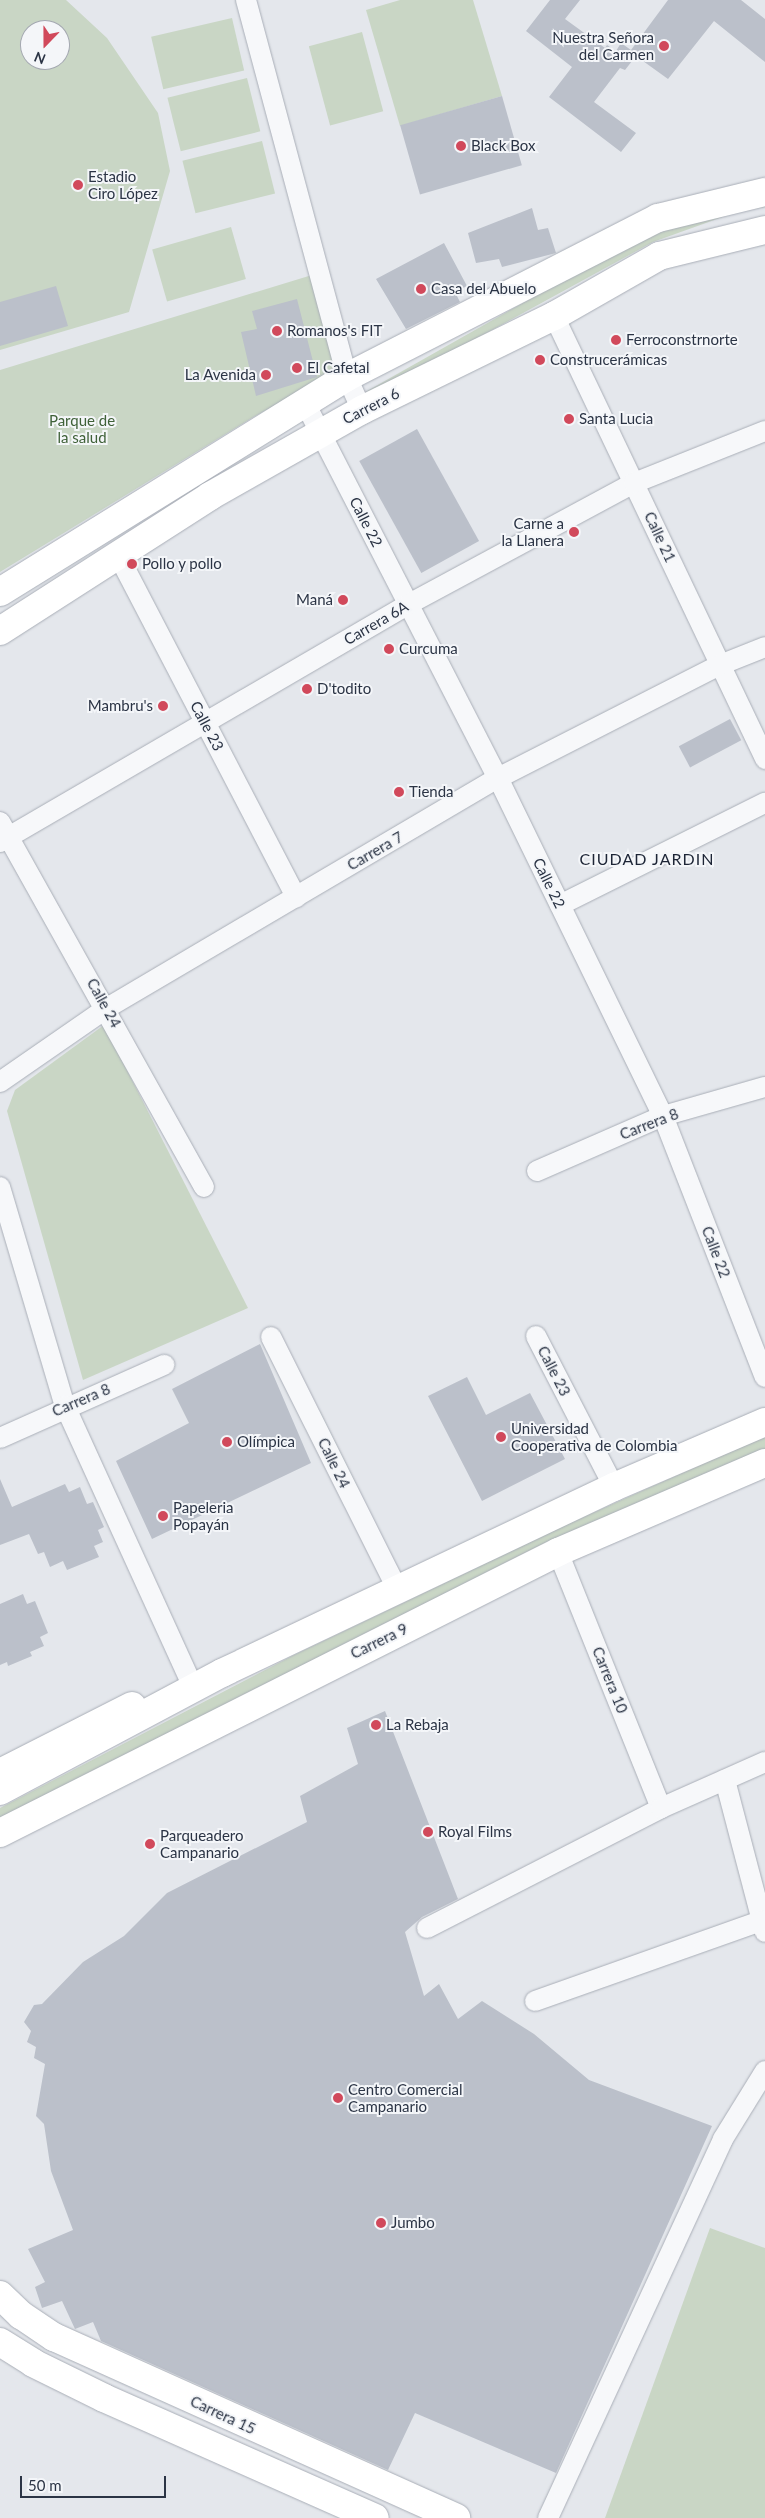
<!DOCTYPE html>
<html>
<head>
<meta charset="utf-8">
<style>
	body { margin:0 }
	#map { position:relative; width:765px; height:2518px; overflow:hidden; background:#e4e7ec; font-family:Lato,sans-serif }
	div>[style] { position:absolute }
	.green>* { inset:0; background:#c9d6c5; transform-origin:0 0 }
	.building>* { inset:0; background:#bbc0ca; transform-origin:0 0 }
	.roads { filter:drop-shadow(0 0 1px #a9aeb7) drop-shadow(0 0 1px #a9aeb7) }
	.street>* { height:20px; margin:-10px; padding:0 10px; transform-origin:10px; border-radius:10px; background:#f7f8fa }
	.secondary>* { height:28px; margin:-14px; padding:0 14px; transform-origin:14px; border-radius:14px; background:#fff }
	.primary>* { height:28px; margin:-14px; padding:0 14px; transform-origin:14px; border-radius:14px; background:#fff }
	.dots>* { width:14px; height:14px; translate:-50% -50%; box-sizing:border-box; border:2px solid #f4f6f9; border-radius:50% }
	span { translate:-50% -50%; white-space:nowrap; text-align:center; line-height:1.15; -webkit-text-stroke:4px #f4f6f9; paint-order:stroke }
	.poi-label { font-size:15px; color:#2b3445 }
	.right { translate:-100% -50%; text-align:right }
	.left { translate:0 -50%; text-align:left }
	.street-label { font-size:15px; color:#2b3445 }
	.park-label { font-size:15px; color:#3f6138 }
	.neighbourhood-label { font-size:16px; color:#1d2536; letter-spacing:1px }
	.north { position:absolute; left:20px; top:20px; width:50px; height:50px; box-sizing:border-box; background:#f4f6f9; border:1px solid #a4a8b1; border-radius:50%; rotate:202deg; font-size:14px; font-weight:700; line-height:20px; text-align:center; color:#2b3445 }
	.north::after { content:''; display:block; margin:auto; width:18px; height:22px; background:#d1495b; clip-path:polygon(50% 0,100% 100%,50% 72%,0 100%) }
	.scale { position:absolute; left:20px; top:2476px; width:146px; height:22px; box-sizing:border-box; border:2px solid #2b3445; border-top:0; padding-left:6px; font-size:15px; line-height:18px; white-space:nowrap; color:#2b3445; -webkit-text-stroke:4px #f4f6f9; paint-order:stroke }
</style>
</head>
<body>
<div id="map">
	<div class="green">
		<i style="clip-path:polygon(evenodd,0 0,66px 0,107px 38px,158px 113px,170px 171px,129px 312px,0 350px,0 0,30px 30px,60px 30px,60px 60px,30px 60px,30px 30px)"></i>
		<i style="clip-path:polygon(400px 0,473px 0,502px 96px,400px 126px,366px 10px)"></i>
		<i style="left:232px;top:18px;width:54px;height:83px;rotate:77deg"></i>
		<i style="left:362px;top:32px;width:82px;height:55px;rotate:75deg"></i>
		<i style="left:247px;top:78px;width:55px;height:82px;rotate:76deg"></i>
		<i style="left:262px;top:141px;width:54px;height:82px;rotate:76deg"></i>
		<i style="clip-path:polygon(765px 200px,765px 207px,742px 210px,653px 242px,364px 400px,360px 395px,650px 231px)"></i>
		<i style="left:231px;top:227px;width:54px;height:82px;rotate:74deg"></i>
		<i style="clip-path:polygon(312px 275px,337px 373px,257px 415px,0 572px,0 370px)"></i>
		<i style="clip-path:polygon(104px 1025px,248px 1308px,83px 1380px,7px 1111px,15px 1090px)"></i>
		<i style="clip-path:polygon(765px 1436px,765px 1450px,573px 1535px,0 1824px,0 1808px,294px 1655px,570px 1523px)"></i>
		<i style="clip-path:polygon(710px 2228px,765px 2248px,765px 2518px,605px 2518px)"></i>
	</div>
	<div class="building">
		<i style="clip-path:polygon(550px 0,580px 0,565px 19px,605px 48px,607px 45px,616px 51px,621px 43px,631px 50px,668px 0,741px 0,765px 19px,765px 62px,714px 21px,668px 79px,636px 56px,625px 70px,620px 68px,594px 102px,636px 133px,621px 152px,549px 97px,572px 67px,526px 31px)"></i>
		<i style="left:502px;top:96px;width:72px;height:106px;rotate:74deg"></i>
		<i style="clip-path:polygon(532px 208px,538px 230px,548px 228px,556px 253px,502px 267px,499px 259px,476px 263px,468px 233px)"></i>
		<i style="clip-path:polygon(444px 243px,467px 286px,455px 292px,460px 302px,406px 329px,376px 279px)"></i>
		<i style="clip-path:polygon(56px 286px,68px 326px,0 346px,0 302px)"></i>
		<i style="clip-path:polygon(297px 299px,317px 377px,256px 396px,241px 332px,257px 329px,252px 311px)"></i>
		<i style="left:417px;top:429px;width:128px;height:66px;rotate:61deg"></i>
		<i style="left:730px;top:719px;width:24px;height:58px;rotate:62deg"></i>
		<i style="clip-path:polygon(260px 1344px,311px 1463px,152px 1539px,116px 1461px,189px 1423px,172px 1389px)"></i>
		<i style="clip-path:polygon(467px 1377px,486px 1415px,530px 1393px,565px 1459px,482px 1501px,428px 1396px)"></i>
		<i style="clip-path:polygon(0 1479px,12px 1507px,65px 1484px,69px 1492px,80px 1487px,87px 1504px,93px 1502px,104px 1527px,98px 1530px,103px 1542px,94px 1546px,99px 1557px,67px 1570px,63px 1561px,50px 1567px,44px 1552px,38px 1554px,29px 1534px,0 1545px)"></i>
		<i style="clip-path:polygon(23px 1594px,27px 1604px,35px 1601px,48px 1633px,40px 1637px,44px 1646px,30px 1652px,32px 1656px,8px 1666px,7px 1662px,0 1665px,0 1604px)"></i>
		<i style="clip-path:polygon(385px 1711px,458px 1899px,422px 1917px,405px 1932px,424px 1996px,439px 1984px,458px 2019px,482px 2001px,534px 2034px,589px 2080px,712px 2126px,556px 2473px,415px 2413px,388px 2470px,101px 2341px,93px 2322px,75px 2329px,62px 2301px,42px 2308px,35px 2287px,45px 2282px,28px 2249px,73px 2230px,51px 2171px,44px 2124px,36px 2116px,45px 2064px,34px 2058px,36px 2047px,27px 2042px,31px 2031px,24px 2022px,34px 2005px,42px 2004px,83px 1962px,124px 1936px,167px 1893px,307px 1822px,300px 1796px,358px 1764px,347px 1728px)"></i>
	</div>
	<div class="roads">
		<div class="street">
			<i style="left:246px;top:0;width:390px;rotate:75deg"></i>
			<i style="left:347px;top:377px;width:36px;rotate:66deg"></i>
			<i style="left:554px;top:316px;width:491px;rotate:64.5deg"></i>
			<i style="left:305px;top:403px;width:422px;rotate:62.8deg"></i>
			<i style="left:498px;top:778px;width:376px;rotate:64deg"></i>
			<i style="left:663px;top:1116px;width:280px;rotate:68.7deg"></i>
			<i style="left:118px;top:555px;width:386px;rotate:62.5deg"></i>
			<i style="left:0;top:822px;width:418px;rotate:60.8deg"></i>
			<i style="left:0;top:842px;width:473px;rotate:-30.2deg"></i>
			<i style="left:409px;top:604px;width:255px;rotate:-28.3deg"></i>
			<i style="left:634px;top:483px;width:141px;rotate:-21.7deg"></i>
			<i style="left:560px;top:905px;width:229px;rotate:-26.5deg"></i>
			<i style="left:0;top:1082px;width:130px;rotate:-34.7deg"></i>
			<i style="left:107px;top:1008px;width:454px;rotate:-30.5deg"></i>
			<i style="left:498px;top:778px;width:249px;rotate:-27deg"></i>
			<i style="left:720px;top:665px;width:48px;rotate:-21.8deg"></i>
			<i style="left:537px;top:1171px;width:137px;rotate:-23.6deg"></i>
			<i style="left:663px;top:1116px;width:106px;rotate:-15.9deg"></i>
			<i style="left:0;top:1187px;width:228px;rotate:73.5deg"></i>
			<i style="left:65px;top:1406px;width:309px;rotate:65.5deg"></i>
			<i style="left:536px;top:1336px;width:170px;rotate:62.7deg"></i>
			<i style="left:271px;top:1337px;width:282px;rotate:63.4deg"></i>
			<i style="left:0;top:1438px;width:180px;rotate:-24deg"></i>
			<i style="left:558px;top:1552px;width:276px;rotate:68.1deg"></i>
			<i style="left:725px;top:1780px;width:157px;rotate:75.3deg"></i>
			<i style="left:427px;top:1928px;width:263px;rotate:-27.1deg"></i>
			<i style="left:661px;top:1808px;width:114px;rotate:-23.9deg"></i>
			<i style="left:535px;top:2001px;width:240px;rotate:-19.5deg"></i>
			<i style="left:548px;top:2518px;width:417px;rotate:-65.2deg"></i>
			<i style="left:723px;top:2139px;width:80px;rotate:-58.3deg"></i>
		</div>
		<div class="secondary">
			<i style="left:0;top:592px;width:408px;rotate:-31.8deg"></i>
			<i style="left:347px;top:377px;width:349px;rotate:-27.1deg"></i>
			<i style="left:658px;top:218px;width:110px;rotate:-13.7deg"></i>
			<i style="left:0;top:631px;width:250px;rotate:-32.7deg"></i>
			<i style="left:210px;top:496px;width:175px;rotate:-29.5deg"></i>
			<i style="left:362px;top:410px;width:214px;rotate:-26.1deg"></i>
			<i style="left:554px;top:316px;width:121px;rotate:-29.7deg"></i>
			<i style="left:659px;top:256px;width:109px;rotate:-13.8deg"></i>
			<i style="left:0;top:1773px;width:148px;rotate:-26.9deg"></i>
			<i style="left:0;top:2295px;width:29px;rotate:44deg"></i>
			<i style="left:21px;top:2315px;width:40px;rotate:34deg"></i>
			<i style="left:54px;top:2337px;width:441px;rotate:24.2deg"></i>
			<i style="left:0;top:2342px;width:39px;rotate:32deg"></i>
			<i style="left:33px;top:2363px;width:79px;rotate:26.2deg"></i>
			<i style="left:104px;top:2398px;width:296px;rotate:23.9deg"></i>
		</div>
		<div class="primary">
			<i style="left:0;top:1791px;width:251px;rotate:-28deg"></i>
			<i style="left:222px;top:1673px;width:434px;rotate:-25.4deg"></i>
			<i style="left:614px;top:1487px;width:164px;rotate:-23.3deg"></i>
			<i style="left:0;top:1833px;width:625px;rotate:-26.73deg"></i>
			<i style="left:558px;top:1552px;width:225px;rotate:-23.3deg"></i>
		</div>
	</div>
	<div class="dots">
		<i style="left:664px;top:46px;background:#d1495b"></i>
		<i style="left:461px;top:146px;background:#d1495b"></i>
		<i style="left:78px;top:185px;background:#d1495b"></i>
		<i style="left:421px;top:289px;background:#d1495b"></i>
		<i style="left:277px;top:331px;background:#d1495b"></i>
		<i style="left:616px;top:340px;background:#d1495b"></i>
		<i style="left:540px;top:360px;background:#d1495b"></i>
		<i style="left:297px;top:368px;background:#d1495b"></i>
		<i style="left:266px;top:375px;background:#d1495b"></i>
		<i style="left:569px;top:419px;background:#d1495b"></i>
		<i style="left:574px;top:532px;background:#d1495b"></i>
		<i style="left:132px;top:564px;background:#d1495b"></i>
		<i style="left:343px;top:600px;background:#d1495b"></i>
		<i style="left:389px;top:649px;background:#d1495b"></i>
		<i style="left:307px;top:689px;background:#d1495b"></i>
		<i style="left:163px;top:706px;background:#d1495b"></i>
		<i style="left:399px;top:792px;background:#d1495b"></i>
		<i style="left:501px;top:1437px;background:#d1495b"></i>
		<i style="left:227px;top:1442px;background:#d1495b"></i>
		<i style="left:163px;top:1516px;background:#d1495b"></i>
		<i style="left:376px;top:1725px;background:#d1495b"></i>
		<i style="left:428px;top:1832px;background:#d1495b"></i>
		<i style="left:150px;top:1844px;background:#d1495b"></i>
		<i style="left:338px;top:2098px;background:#d1495b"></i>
		<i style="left:381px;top:2223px;background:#d1495b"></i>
	</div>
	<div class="poi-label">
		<span class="right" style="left:654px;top:46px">Nuestra Señora<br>del Carmen</span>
		<span class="left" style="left:471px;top:146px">Black Box</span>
		<span class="left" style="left:88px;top:185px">Estadio<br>Ciro López</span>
		<span class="left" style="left:431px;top:289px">Casa del Abuelo</span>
		<span class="left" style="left:287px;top:331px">Romanos's FIT</span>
		<span class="left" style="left:626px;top:340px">Ferroconstrnorte</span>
		<span class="left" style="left:550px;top:360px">Construcerámicas</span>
		<span class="left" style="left:307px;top:368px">El Cafetal</span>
		<span class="right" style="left:256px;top:375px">La Avenida</span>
		<span class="left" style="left:579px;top:419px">Santa Lucia</span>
		<span class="right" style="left:564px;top:532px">Carne a<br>la Llanera</span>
		<span class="left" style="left:142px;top:564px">Pollo y pollo</span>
		<span class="right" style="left:333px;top:600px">Maná</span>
		<span class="left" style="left:399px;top:649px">Curcuma</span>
		<span class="left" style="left:317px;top:689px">D'todito</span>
		<span class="right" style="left:153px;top:706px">Mambru's</span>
		<span class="left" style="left:409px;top:792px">Tienda</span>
		<span class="left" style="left:511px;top:1437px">Universidad<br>Cooperativa de Colombia</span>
		<span class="left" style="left:237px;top:1442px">Olímpica</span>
		<span class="left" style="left:173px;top:1516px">Papeleria<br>Popayán</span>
		<span class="left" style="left:386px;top:1725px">La Rebaja</span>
		<span class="left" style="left:438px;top:1832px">Royal Films</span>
		<span class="left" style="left:160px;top:1844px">Parqueadero<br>Campanario</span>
		<span class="left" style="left:348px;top:2098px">Centro Comercial<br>Campanario</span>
		<span class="left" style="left:391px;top:2223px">Jumbo</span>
	</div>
	<div class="street-label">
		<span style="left:371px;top:406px;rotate:-27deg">Carrera 6</span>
		<span style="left:366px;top:522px;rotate:63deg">Calle 22</span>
		<span style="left:660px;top:537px;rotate:65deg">Calle 21</span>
		<span style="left:376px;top:623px;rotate:-30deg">Carrera 6A</span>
		<span style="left:207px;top:726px;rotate:62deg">Calle 23</span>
		<span style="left:375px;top:851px;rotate:-30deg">Carrera 7</span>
		<span style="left:549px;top:883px;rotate:64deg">Calle 22</span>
		<span style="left:104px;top:1003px;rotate:61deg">Calle 24</span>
		<span style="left:649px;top:1124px;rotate:-21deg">Carrera 8</span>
		<span style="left:716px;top:1252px;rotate:69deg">Calle 22</span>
		<span style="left:554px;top:1371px;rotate:63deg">Calle 23</span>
		<span style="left:81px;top:1400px;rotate:-23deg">Carrera 8</span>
		<span style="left:334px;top:1463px;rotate:64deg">Calle 24</span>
		<span style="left:379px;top:1641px;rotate:-26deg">Carrera 9</span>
		<span style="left:610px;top:1680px;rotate:68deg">Carrera 10</span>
		<span style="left:223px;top:2415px;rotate:25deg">Carrera 15</span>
	</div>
	<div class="park-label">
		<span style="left:82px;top:429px">Parque de<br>la salud</span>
	</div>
	<div class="neighbourhood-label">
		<span style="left:647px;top:859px">CIUDAD JARDIN</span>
	</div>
	<div class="north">N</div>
	<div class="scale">50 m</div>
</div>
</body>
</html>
